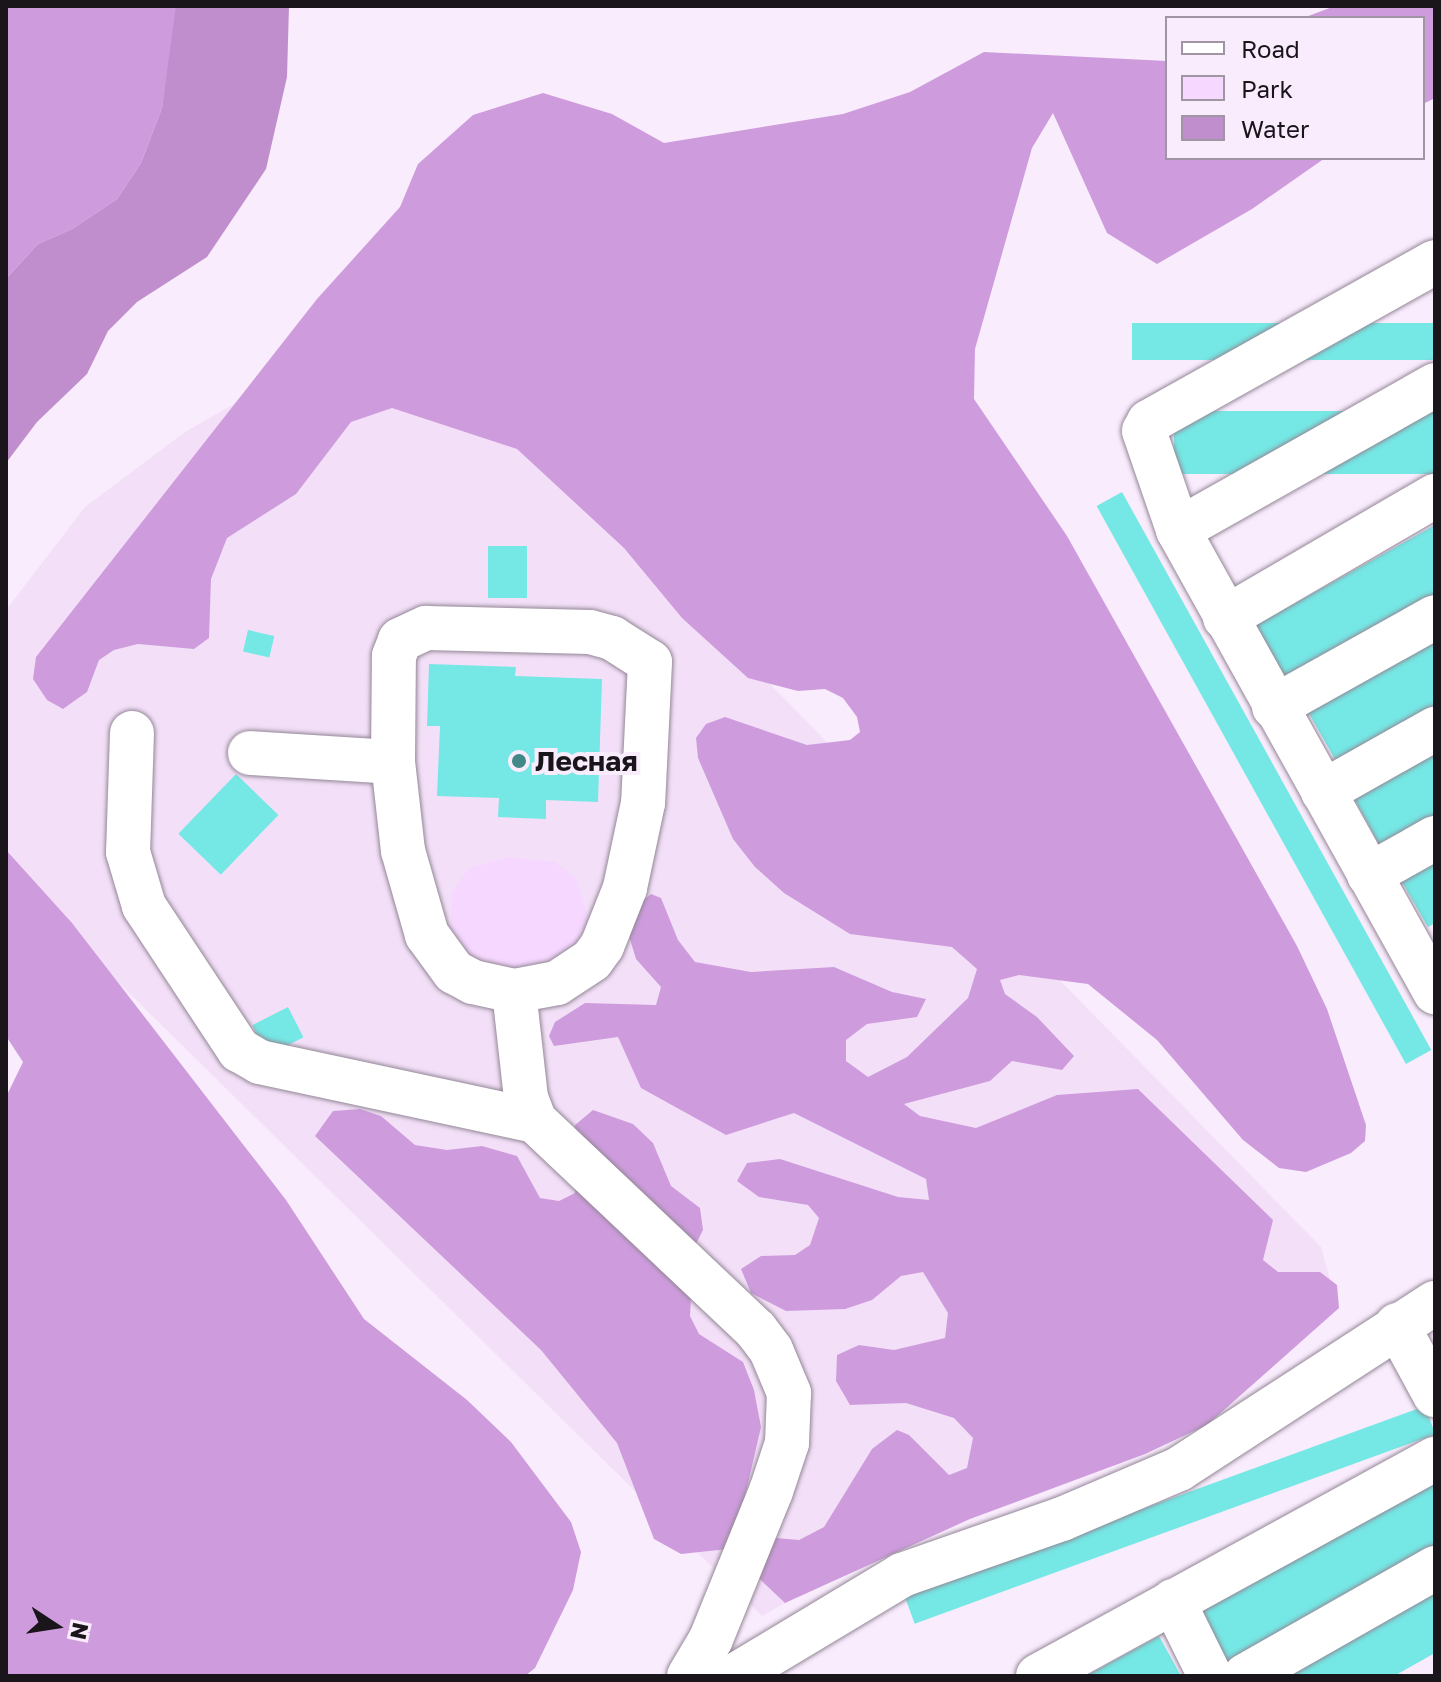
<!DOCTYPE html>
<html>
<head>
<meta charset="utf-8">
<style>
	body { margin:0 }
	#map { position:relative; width:1441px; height:1682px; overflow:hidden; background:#f9ecfd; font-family:"Golos Text",sans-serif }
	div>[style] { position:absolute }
	.built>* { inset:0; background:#f3e0f8 }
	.green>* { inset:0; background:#f6d7ff }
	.forest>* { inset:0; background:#ce9cdd }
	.water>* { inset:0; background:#c08ecd }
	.building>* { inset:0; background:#75e7e4; transform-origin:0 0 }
	.roads { filter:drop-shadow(0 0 2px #938796) drop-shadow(0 0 2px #938796) }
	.minor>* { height:44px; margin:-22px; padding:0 22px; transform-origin:22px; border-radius:22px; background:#fff }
	.dots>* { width:22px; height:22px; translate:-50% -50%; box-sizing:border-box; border:4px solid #f9ecfd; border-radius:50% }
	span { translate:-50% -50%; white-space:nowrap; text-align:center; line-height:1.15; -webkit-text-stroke:8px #f9ecfd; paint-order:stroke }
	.poi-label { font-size:28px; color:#1a151b; font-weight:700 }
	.left { translate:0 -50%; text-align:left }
	.frame { position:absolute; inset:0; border:8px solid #1a151b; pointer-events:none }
	.legend { position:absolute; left:1165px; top:16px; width:260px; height:144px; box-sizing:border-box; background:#f9ecfd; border:2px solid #a096a3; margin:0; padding:10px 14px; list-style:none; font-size:24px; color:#1a151b }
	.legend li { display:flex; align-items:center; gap:16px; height:40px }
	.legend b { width:40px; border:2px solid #a096a3 }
	.north { position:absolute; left:16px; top:1586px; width:80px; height:80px; -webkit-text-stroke:6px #f9ecfd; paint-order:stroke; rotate:102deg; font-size:22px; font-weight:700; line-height:32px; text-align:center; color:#1a151b }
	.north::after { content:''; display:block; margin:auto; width:28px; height:36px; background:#1a151b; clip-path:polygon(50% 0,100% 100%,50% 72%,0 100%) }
</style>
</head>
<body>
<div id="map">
	<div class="built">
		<i style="clip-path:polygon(417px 300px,770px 684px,1321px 1247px,1336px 1301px,1220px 1355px,762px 1616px,6px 872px,6px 610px,85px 507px,185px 432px)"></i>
	</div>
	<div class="green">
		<i style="clip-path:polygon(507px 857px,555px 862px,575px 877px,589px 919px,574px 956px,528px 973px,467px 959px,450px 934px,452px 893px,468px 869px)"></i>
	</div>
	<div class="forest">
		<i style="clip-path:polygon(6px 6px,176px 6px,177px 11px,162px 108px,141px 163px,117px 199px,72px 229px,38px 244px,6px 279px)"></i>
		<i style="clip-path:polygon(1335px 6px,1435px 6px,1435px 98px,1423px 104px,1423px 18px,1303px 18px)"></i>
		<i style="clip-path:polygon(984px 52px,1167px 61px,1167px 158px,1325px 158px,1252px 209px,1157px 264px,1107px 233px,1053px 113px,1032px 148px,975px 349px,974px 399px,1067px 536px,1297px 946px,1327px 1009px,1366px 1125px,1365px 1141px,1351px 1153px,1306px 1172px,1279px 1168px,1243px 1140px,1157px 1040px,1088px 984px,1019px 975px,1000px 980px,1005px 994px,1037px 1017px,1074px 1056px,1062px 1070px,1012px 1061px,990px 1081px,904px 1104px,920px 1116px,976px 1128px,1057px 1095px,1138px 1089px,1273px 1220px,1263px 1260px,1278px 1272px,1320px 1272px,1337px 1285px,1339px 1308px,1207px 1425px,1145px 1454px,970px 1519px,785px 1603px,728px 1549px,681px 1554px,654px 1539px,617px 1443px,541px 1350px,315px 1136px,333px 1111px,360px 1109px,381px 1116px,415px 1145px,447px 1150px,482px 1146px,517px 1156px,540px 1198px,559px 1201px,575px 1193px,575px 1125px,593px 1110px,633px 1124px,653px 1143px,671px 1186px,700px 1208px,703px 1230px,694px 1248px,690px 1316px,699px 1334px,743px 1362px,754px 1390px,761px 1427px,743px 1505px,765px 1537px,799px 1540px,824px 1527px,872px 1449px,897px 1430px,909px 1435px,949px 1475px,967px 1468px,973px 1438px,954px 1418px,906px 1403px,850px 1405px,836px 1381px,837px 1355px,859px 1345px,894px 1350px,945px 1338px,948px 1313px,923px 1272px,901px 1276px,872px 1300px,845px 1309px,786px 1311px,751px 1293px,741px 1269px,761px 1256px,795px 1255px,810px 1245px,819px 1218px,808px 1205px,759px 1197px,737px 1181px,747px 1163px,780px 1159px,898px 1197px,929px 1200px,926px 1179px,794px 1113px,726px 1135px,641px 1088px,618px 1037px,554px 1046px,549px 1036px,555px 1022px,585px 1003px,656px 1005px,661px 987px,636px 959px,629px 936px,641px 902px,651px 894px,661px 898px,678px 940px,695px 962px,751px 972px,834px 967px,892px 992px,926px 999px,917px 1017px,867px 1024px,846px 1040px,846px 1061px,868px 1077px,907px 1057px,968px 998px,977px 969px,952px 947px,850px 934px,784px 893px,755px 867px,733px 839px,698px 758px,696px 738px,706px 724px,725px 717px,807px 745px,850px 740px,860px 732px,857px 717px,843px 698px,825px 689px,798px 691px,748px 678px,682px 618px,624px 548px,517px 449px,392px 408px,351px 422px,296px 494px,227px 538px,211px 579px,209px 638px,194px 649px,138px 644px,114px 650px,99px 660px,87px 692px,63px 709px,47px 700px,33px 679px,36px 657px,317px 299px,400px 207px,418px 164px,473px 115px,543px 93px,612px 114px,664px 143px,843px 114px,910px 92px)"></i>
		<i style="clip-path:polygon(6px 850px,72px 923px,286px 1200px,364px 1319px,467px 1400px,511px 1442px,571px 1522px,581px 1552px,573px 1590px,535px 1668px,525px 1676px,6px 1676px,6px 1097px,23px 1062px,6px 1036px)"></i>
	</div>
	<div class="water">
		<i style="clip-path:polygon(176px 6px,289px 6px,287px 77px,266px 169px,207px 257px,137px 302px,108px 331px,87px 374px,37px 422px,6px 463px,6px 279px,38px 244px,72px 229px,117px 199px,141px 163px,162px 108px)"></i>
	</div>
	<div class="building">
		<i style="left:1435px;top:323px;width:37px;height:303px;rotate:90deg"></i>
		<i style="left:1435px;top:411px;width:63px;height:261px;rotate:90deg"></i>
		<i style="left:1122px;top:492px;width:638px;height:29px;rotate:61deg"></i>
		<i style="clip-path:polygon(1435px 525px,1435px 593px,1285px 677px,1256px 625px)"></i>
		<i style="left:527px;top:546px;width:52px;height:39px;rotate:90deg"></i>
		<i style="left:248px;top:630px;width:27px;height:22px;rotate:13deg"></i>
		<i style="clip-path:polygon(1435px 639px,1435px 705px,1336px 761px,1307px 710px)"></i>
		<i style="clip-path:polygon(429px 664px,516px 667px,515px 676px,602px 679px,598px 802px,546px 800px,546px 819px,498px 817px,499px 798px,437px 796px,440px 726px,427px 726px)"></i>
		<i style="clip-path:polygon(1435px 747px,1435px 815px,1380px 846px,1351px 793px)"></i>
		<i style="left:236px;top:774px;width:59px;height:83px;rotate:44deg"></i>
		<i style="clip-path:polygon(1435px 856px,1435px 923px,1428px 927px,1399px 877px)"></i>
		<i style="left:288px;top:1007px;width:34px;height:40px;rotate:63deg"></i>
		<i style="left:1425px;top:1406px;width:30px;height:554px;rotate:70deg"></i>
		<i style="clip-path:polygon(1435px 1483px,1435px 1545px,1220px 1665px,1192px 1615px)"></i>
		<i style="clip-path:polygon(1435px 1588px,1435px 1653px,1394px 1676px,1277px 1676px)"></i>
		<i style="clip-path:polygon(1159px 1636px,1181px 1676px,1086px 1676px)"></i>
	</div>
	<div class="roads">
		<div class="minor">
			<i style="left:1435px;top:262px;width:328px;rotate:150.8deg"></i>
			<i style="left:1149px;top:422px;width:10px;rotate:119deg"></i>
			<i style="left:1144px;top:431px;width:105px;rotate:71deg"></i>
			<i style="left:1178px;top:530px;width:529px;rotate:60.91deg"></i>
			<i style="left:1178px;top:530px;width:295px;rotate:-29.4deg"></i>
			<i style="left:1225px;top:618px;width:243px;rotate:-30.2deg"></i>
			<i style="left:426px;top:628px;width:164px;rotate:1.4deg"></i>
			<i style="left:590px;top:632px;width:23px;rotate:15deg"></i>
			<i style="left:612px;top:638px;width:45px;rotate:32.3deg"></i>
			<i style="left:650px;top:662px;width:141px;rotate:92.8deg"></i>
			<i style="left:643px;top:803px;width:87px;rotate:102deg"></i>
			<i style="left:625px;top:888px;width:62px;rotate:111.6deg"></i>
			<i style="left:602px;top:946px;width:17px;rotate:126deg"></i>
			<i style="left:592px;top:960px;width:42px;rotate:146.7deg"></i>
			<i style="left:557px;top:983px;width:44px;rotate:169.5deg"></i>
			<i style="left:514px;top:991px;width:42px;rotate:-167.6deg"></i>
			<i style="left:473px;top:982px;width:21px;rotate:-152deg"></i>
			<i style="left:454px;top:972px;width:46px;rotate:-126.1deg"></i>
			<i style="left:427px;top:935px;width:87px;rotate:-105.9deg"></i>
			<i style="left:403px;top:851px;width:90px;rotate:-96.4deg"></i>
			<i style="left:393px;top:762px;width:106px;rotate:-89.5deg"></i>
			<i style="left:394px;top:656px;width:17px;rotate:-69deg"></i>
			<i style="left:400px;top:640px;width:29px;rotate:-25deg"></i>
			<i style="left:1274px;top:707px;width:184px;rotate:-29.2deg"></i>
			<i style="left:132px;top:733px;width:119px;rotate:91.9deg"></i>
			<i style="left:128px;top:852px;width:56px;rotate:73.5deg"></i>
			<i style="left:144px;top:906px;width:173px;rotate:56.6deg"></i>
			<i style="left:239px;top:1050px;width:24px;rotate:30deg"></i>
			<i style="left:260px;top:1062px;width:281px;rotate:12.1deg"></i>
			<i style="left:250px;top:753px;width:143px;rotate:3.6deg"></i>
			<i style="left:1323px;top:792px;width:129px;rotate:-29.4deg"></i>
			<i style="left:1369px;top:875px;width:76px;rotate:-29.3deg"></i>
			<i style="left:514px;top:991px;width:108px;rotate:83.6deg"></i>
			<i style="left:526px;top:1098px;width:25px;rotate:69deg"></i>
			<i style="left:535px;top:1121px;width:304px;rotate:43.4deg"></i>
			<i style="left:756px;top:1330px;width:25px;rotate:53deg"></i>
			<i style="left:771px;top:1350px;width:47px;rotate:67.3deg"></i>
			<i style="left:789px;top:1393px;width:50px;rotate:92.3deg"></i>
			<i style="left:787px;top:1443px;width:51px;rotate:108.4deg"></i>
			<i style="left:771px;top:1491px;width:160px;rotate:112.1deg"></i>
			<i style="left:711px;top:1639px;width:43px;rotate:120.7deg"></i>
			<i style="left:1397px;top:1325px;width:80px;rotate:61.5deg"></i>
			<i style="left:1173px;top:1601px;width:84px;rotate:63.7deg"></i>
			<i style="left:734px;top:1676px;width:196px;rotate:-31deg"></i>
			<i style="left:902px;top:1575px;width:170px;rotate:-19.3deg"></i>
			<i style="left:1062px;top:1519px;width:127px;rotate:-23.1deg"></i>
			<i style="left:1179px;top:1469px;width:305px;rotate:-33deg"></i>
			<i style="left:1038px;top:1676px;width:452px;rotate:-28.7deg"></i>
			<i style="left:1245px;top:1676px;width:219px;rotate:-29.6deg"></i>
		</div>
	</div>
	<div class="dots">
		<i style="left:519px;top:761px;background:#418987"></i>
	</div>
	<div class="poi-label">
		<span class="left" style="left:535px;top:761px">Лесная</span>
	</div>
	<div class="frame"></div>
	<ul class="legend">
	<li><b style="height:10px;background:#fff"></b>Road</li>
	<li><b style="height:22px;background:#f6d7ff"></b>Park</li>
	<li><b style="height:22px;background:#c08ecd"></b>Water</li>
	</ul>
	<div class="north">N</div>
</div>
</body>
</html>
